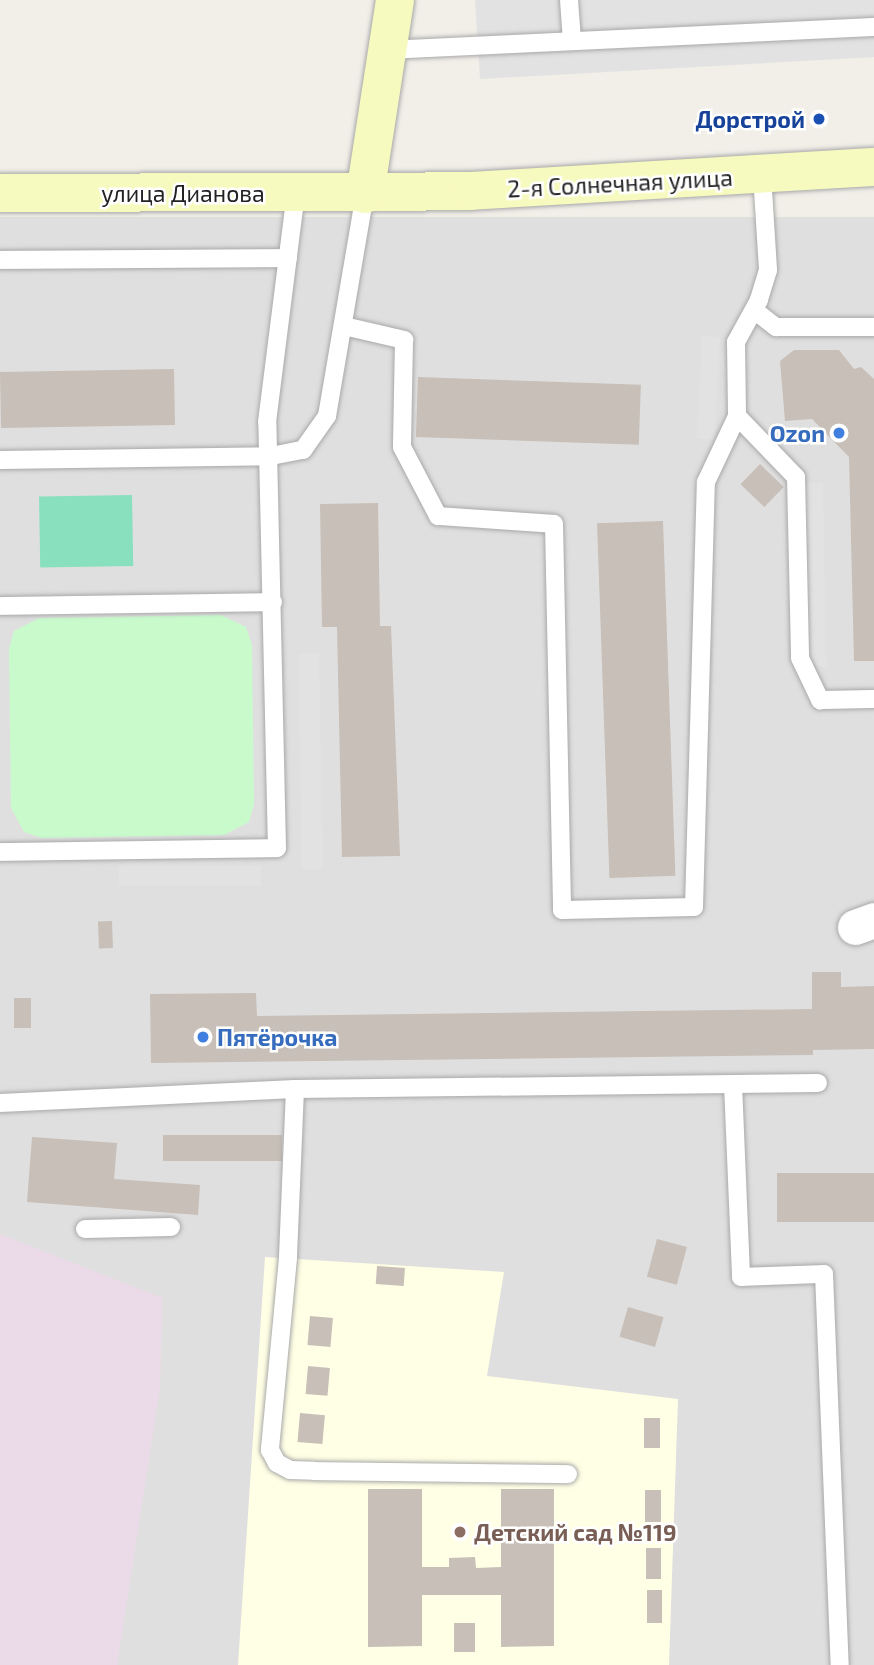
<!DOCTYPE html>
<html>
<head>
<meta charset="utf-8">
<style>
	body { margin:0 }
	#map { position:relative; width:874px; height:1665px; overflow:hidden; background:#f2efe9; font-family:"Exo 2",sans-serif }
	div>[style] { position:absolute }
	.residential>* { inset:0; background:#e0dfdf; transform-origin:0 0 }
	.industrial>* { inset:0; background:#ebdbe8 }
	.education>* { inset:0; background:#ffffe5 }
	.park>* { inset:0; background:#c8facc }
	.pitch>* { inset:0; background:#88e0be; transform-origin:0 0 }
	.parking>* { inset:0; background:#e2e2e2; transform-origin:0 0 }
	.building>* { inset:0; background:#c7bfb8; transform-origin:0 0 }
	.roads { filter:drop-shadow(0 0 2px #a9a9a9) drop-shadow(0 0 2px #a9a9a9) }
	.lane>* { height:18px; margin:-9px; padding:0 9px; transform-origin:9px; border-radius:9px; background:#fff }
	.street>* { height:35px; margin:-17.5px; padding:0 17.5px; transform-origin:17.5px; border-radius:17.5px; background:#fff }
	.secondary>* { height:38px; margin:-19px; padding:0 19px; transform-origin:19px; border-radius:19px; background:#f7fabf }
	.dots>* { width:19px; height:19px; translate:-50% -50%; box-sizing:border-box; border:4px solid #fff; border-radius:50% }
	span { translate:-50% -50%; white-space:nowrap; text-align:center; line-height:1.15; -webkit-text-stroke:5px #fff; paint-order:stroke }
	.transit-label { font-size:23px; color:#164399; font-weight:700 }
	.right { translate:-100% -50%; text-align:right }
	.street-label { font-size:23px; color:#222 }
	.shop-label { font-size:23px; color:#366cbe; font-weight:700 }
	.left { translate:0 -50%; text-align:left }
	.education-label { font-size:23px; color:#785e54; font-weight:700 }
</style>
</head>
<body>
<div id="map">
	<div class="residential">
		<i style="left:874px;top:217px;width:1448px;height:875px;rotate:90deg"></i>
	</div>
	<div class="industrial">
		<i style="clip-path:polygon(0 1234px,162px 1298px,160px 1388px,117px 1665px,0 1665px)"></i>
	</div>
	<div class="education">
		<i style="clip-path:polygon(265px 1257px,504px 1272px,487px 1376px,678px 1399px,669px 1665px,238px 1665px)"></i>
	</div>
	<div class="park">
		<i style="clip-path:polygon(221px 615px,246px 627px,252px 645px,254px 804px,249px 822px,224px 835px,42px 838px,24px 832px,11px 808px,9px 648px,14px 631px,39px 618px)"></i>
	</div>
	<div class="pitch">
		<i style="left:132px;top:495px;width:71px;height:93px;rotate:89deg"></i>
	</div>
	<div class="parking">
		<i style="clip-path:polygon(475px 0,874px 0,874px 57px,480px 79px)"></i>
		<i style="left:702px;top:336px;width:18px;height:103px;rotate:3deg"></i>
		<i style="left:823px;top:483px;width:184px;height:20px;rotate:89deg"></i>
		<i style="left:319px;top:653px;width:216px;height:21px;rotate:89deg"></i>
		<i style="left:119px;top:866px;width:142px;height:20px"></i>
	</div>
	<div class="building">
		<i style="clip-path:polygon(794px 350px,839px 350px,854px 369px,861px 367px,874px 379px,874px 661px,854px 661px,849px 457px,812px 419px,785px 421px,780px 361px)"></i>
		<i style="left:174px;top:369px;width:56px;height:174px;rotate:89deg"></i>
		<i style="left:418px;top:377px;width:223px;height:60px;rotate:2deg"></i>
		<i style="left:760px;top:464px;width:33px;height:28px;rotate:44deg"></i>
		<i style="clip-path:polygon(378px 503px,380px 626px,391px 626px,400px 856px,342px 857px,337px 627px,322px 627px,320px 504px)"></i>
		<i style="left:663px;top:521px;width:355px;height:66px;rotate:88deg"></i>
		<i style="left:112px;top:921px;width:27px;height:14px;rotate:88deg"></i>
		<i style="clip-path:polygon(812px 972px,841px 972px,841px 987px,874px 986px,874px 1049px,813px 1050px,813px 1055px,151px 1063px,150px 994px,256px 993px,257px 1016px,812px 1009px)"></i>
		<i style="left:14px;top:998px;width:17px;height:30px"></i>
		<i style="left:282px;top:1135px;width:26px;height:119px;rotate:90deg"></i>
		<i style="clip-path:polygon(32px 1137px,117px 1143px,114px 1179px,200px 1185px,198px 1215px,27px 1202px)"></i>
		<i style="left:874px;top:1173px;width:49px;height:97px;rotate:90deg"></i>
		<i style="left:657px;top:1239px;width:31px;height:39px;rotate:15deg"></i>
		<i style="left:377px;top:1266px;width:28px;height:18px;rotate:4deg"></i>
		<i style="left:628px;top:1307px;width:37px;height:31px;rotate:16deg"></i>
		<i style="left:310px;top:1316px;width:23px;height:29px;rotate:5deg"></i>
		<i style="left:308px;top:1366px;width:22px;height:28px;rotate:5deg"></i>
		<i style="left:300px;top:1413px;width:25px;height:29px;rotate:5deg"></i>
		<i style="left:644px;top:1418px;width:16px;height:30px"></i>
		<i style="clip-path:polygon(368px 1489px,422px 1489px,422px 1567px,449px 1567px,449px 1558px,475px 1557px,476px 1568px,501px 1567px,501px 1489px,554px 1489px,554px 1646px,501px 1647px,501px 1595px,422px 1595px,422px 1646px,368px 1647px)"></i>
		<i style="left:645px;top:1490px;width:16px;height:32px"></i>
		<i style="left:646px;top:1548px;width:15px;height:31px"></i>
		<i style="left:647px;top:1590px;width:15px;height:33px"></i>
		<i style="left:454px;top:1623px;width:21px;height:29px"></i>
	</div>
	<div class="roads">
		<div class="lane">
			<i style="left:569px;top:0;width:41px;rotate:85.8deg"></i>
			<i style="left:385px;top:50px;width:490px;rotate:-2.7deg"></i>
			<i style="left:762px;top:174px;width:96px;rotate:86.4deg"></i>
			<i style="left:768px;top:270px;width:31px;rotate:107deg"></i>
			<i style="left:759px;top:300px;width:48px;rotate:118.7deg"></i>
			<i style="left:736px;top:342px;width:74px;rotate:89.2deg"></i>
			<i style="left:737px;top:416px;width:85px;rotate:46deg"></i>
			<i style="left:796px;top:477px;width:181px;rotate:88.7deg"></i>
			<i style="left:800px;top:658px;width:47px;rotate:64.5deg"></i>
			<i style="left:820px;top:700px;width:54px;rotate:-1.1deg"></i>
			<i style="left:0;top:260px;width:288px;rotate:-0.4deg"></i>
			<i style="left:754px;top:310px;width:28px;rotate:38deg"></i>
			<i style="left:776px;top:327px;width:98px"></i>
			<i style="left:344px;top:326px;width:62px;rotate:13.1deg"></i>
			<i style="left:404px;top:340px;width:107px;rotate:91.1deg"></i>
			<i style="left:402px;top:447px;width:78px;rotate:62.4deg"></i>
			<i style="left:438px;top:516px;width:116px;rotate:3.9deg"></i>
			<i style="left:554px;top:524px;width:386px;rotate:88.8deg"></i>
			<i style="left:562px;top:910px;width:132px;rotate:-1.3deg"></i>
			<i style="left:694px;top:907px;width:425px;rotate:-88.4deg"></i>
			<i style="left:706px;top:482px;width:73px;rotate:-64.8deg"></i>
			<i style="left:0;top:460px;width:271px;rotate:-0.8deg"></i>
			<i style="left:271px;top:456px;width:33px;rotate:-11deg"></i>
			<i style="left:303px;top:450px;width:42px;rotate:-54.8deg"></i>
			<i style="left:327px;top:416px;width:225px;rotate:-80.3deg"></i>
			<i style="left:0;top:606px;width:273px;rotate:-0.8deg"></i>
			<i style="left:0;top:852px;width:277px;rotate:-0.8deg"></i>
			<i style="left:277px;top:848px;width:426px;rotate:-91.3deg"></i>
			<i style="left:267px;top:422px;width:231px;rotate:-82.8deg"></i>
			<i style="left:733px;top:1084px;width:193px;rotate:87.6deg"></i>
			<i style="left:741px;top:1277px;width:83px;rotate:-2.1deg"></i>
			<i style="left:824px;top:1274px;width:391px;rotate:87.7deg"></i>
			<i style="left:295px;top:1089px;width:169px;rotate:92.4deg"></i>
			<i style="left:288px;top:1258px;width:193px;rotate:95.4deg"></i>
			<i style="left:270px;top:1450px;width:15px;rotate:62deg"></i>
			<i style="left:277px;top:1463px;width:15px;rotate:28deg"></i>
			<i style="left:290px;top:1470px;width:24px;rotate:2deg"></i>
			<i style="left:314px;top:1471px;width:254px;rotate:0.7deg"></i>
			<i style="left:0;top:1103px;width:295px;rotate:-2.7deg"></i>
			<i style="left:295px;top:1089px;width:523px;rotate:-0.66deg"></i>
			<i style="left:85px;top:1229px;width:86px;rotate:-1.3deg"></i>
		</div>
		<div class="street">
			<i style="left:855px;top:927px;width:20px;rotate:-20deg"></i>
		</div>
		<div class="secondary">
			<i style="left:0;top:193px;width:469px;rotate:-0.2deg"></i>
			<i style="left:469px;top:191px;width:406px;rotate:-3.4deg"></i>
			<i style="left:365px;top:194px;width:196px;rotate:-81.2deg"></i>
		</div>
	</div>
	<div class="dots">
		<i style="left:819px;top:119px;background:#1a4fb4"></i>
		<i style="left:839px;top:433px;background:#3f7fe0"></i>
		<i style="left:203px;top:1037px;background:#3f7fe0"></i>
		<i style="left:460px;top:1532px;background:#8d6e63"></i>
	</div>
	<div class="transit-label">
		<span class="right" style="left:805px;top:119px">Дорстрой</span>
	</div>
	<div class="street-label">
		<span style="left:620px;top:183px;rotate:-3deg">2-я Солнечная улица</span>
		<span style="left:183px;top:193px">улица Дианова</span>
	</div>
	<div class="shop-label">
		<span class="right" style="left:825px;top:433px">Ozon</span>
		<span class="left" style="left:217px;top:1037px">Пятёрочка</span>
	</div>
	<div class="education-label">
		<span class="left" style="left:474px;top:1532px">Детский сад №119</span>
	</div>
</div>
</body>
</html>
